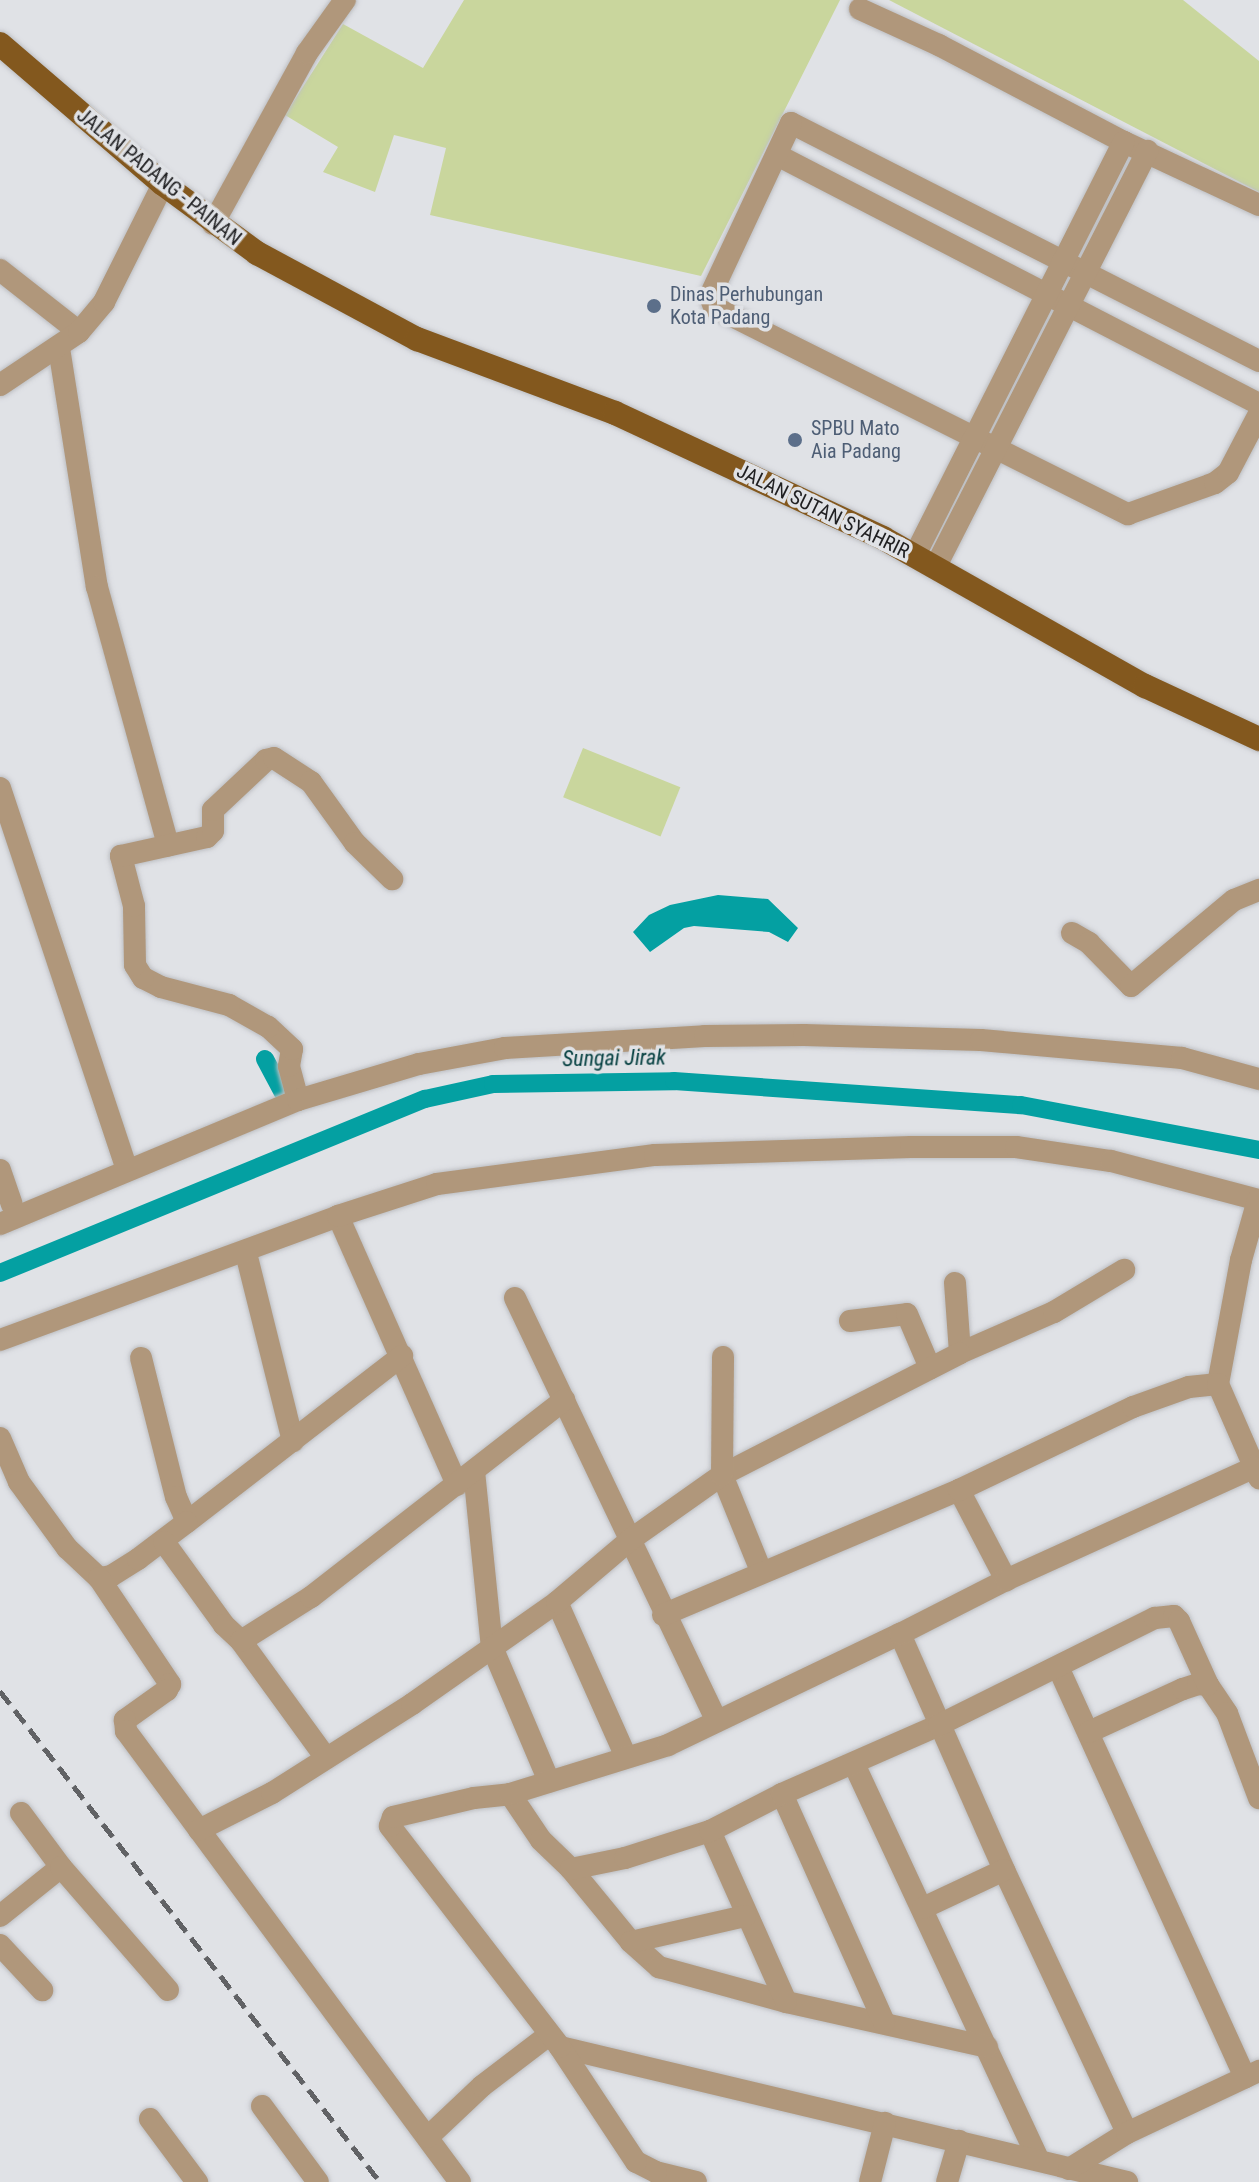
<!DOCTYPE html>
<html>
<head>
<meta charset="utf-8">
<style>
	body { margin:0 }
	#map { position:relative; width:1259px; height:2182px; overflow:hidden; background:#e0e2e6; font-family:"Roboto Condensed",sans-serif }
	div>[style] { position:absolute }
	.green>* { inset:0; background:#c9d69d; transform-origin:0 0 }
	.water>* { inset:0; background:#04a0a2 }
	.canal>* { height:18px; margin:-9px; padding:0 9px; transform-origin:9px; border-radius:9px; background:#04a0a2 }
	.roads { filter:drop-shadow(0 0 2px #bdbfc3) drop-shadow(0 0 2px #bdbfc3) }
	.street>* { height:22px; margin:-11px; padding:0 11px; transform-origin:11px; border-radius:11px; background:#b0977b }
	.primary>* { height:24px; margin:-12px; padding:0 12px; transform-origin:12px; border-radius:12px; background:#83581e }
	.rail>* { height:5px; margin-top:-2.5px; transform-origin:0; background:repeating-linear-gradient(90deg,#616265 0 16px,transparent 0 24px) }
	.dots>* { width:22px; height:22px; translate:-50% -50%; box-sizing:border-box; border:4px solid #e0e2e6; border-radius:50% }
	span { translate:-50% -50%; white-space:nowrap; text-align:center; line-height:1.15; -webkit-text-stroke:7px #e0e2e6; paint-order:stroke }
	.street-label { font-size:20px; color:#202022 }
	.service-label { font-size:20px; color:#4e5e75 }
	.left { translate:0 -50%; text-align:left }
	.water-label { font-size:22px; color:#023e3f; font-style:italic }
</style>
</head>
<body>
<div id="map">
	<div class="green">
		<i style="clip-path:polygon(464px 0,840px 0,701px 276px,430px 215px,446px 148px,394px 135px,375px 192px,323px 172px,338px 147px,285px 115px,343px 24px,423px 68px)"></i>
		<i style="clip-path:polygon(889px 0,1183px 0,1259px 61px,1259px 192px)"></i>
		<i style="left:583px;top:748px;width:105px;height:53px;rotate:22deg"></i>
	</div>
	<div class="water">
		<i style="clip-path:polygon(718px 895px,768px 899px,798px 928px,788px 942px,769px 932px,694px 926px,684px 928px,650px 952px,633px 932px,649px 915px,670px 905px)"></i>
	</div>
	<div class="canal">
		<i style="left:265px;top:1059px;width:38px;rotate:62deg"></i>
		<i style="left:0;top:1273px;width:459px;rotate:-22.3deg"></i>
		<i style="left:425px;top:1099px;width:70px;rotate:-12.4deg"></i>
		<i style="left:493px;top:1084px;width:181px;rotate:-0.9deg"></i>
		<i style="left:674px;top:1081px;width:348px;rotate:4deg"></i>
		<i style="left:1021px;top:1105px;width:242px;rotate:10.7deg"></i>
	</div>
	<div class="roads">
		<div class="street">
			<i style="left:860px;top:9px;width:87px;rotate:24.5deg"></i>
			<i style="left:939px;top:45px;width:209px;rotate:27.7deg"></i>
			<i style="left:1124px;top:142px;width:149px;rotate:25deg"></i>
			<i style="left:777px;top:155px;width:543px;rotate:27.32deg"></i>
			<i style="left:213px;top:224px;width:195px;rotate:-61.2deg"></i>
			<i style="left:307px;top:53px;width:65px;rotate:-54.4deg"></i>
			<i style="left:0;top:270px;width:100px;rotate:38.1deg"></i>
			<i style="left:59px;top:348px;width:242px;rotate:81deg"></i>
			<i style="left:97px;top:587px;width:268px;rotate:74.6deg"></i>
			<i style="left:1259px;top:361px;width:525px;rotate:-153.04deg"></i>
			<i style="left:791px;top:123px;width:191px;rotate:115.1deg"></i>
			<i style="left:710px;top:296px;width:12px;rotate:70deg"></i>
			<i style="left:714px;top:307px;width:463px;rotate:26.6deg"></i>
			<i style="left:1128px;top:514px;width:92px;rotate:-19.6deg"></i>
			<i style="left:1215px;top:483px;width:16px;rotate:-38deg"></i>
			<i style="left:1228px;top:473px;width:67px;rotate:-62.3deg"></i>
			<i style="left:0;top:385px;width:95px;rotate:-33.9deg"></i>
			<i style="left:79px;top:332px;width:39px;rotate:-50deg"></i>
			<i style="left:104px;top:302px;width:132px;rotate:-63.4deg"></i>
			<i style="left:915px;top:555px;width:463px;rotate:-63.2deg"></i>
			<i style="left:936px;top:566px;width:466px;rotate:-63deg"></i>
			<i style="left:0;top:788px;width:403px;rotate:71.6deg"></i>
			<i style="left:1072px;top:933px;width:20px;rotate:30deg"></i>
			<i style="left:1089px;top:943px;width:60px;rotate:45.7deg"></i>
			<i style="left:1131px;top:986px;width:134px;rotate:-39.9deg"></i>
			<i style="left:1234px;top:900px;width:27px;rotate:-22deg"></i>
			<i style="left:298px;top:1100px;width:35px;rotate:-105deg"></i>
			<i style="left:289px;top:1066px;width:17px;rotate:-80deg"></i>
			<i style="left:292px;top:1049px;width:33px;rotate:-137deg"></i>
			<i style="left:268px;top:1027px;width:45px;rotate:-150.6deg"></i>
			<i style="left:229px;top:1005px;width:70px;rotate:-165.2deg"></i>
			<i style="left:161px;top:987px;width:20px;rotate:-153deg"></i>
			<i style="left:143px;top:978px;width:15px;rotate:-122deg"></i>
			<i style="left:135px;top:965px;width:59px;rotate:-91deg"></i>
			<i style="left:134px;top:906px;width:52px;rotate:-104.6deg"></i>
			<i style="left:121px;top:856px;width:88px;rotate:-12.5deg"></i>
			<i style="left:207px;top:837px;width:8px;rotate:-45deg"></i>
			<i style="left:213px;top:831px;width:21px;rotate:-90deg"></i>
			<i style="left:213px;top:810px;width:73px;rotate:-43.3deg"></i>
			<i style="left:266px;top:760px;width:8px;rotate:-14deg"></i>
			<i style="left:274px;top:758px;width:44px;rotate:33deg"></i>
			<i style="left:311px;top:782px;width:75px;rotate:54.2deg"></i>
			<i style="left:355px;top:843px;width:52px;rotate:44.2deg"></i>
			<i style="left:0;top:1170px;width:36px;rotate:71deg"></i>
			<i style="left:338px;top:1216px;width:294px;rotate:66.1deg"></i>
			<i style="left:0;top:1224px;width:323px;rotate:-22.6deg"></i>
			<i style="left:298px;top:1100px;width:126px;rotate:-16.6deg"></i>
			<i style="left:419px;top:1064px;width:87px;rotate:-10.5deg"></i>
			<i style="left:505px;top:1048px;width:200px;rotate:-3.4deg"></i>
			<i style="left:705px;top:1036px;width:99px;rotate:-0.6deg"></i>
			<i style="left:804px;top:1035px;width:177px;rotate:1.6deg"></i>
			<i style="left:981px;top:1040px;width:202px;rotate:5.1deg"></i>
			<i style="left:1182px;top:1058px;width:80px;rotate:15.3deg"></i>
			<i style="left:246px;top:1253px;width:194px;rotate:76deg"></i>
			<i style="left:955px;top:1283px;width:70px;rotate:85.9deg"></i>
			<i style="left:960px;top:1353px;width:103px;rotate:-23.6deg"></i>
			<i style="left:1054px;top:1312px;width:82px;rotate:-31deg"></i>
			<i style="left:515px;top:1298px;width:467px;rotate:64.5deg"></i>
			<i style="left:850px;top:1321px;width:57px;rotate:-7deg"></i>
			<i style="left:907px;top:1314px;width:59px;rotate:66.9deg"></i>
			<i style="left:0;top:1340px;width:360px;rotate:-20.1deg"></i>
			<i style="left:338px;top:1216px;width:104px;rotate:-17.9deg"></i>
			<i style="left:437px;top:1184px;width:220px;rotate:-7.6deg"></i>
			<i style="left:655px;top:1155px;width:256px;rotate:-1.8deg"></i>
			<i style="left:911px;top:1147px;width:105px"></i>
			<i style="left:1016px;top:1147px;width:96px;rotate:8.4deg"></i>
			<i style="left:1111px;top:1161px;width:153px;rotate:14.8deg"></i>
			<i style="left:141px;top:1358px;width:143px;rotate:75.9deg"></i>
			<i style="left:176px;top:1497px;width:27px;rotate:66deg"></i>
			<i style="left:187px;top:1522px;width:272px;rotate:-37.7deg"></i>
			<i style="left:1218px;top:1384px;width:126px;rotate:-79.5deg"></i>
			<i style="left:1241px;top:1260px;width:62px;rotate:-74.2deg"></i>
			<i style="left:0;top:1438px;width:48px;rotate:66.6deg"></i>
			<i style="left:19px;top:1482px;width:82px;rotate:54deg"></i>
			<i style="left:67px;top:1548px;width:44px;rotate:43.2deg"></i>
			<i style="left:99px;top:1578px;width:12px;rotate:-9deg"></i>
			<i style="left:111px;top:1576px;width:32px;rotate:-32deg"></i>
			<i style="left:138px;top:1559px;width:61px;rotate:-37.1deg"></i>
			<i style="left:474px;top:1471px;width:177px;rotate:84.2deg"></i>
			<i style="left:492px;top:1647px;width:146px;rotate:67deg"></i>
			<i style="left:959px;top:1490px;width:102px;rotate:62.4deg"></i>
			<i style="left:164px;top:1542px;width:102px;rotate:54.1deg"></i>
			<i style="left:224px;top:1625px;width:23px;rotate:43deg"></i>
			<i style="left:761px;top:1571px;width:104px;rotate:-112.1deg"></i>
			<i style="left:722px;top:1475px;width:267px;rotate:-27.1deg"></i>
			<i style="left:99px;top:1578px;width:128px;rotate:56.2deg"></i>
			<i style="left:170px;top:1684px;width:7px;rotate:117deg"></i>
			<i style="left:167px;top:1690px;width:52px;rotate:144.5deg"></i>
			<i style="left:125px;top:1720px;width:11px;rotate:85deg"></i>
			<i style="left:126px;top:1731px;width:561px;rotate:53.48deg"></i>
			<i style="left:557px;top:1602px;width:170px;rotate:66deg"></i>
			<i style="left:663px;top:1615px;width:321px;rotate:-22.9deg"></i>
			<i style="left:959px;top:1490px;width:193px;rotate:-25.5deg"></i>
			<i style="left:1133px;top:1407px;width:59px;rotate:-19.7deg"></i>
			<i style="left:1189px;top:1387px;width:29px;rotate:-6deg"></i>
			<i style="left:1218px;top:1384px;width:103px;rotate:66.4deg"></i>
			<i style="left:900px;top:1634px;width:258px;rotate:66.2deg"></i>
			<i style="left:1004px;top:1870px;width:290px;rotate:64.9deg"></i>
			<i style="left:1058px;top:1667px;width:451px;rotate:65.5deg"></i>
			<i style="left:1089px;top:1732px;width:103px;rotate:-24.6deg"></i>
			<i style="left:1183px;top:1689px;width:16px;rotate:-18deg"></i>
			<i style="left:1198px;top:1684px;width:10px;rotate:6deg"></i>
			<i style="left:1208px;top:1685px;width:34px;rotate:56deg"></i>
			<i style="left:1227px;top:1713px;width:91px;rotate:69.4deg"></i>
			<i style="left:326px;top:1758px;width:145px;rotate:-126deg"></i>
			<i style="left:241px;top:1641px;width:83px;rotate:-32.2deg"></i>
			<i style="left:311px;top:1597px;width:321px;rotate:-37.9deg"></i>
			<i style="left:854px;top:1764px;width:437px;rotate:65deg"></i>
			<i style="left:510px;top:1794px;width:55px;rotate:56deg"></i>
			<i style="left:541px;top:1840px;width:42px;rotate:44deg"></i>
			<i style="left:571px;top:1869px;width:94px;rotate:50.6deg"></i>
			<i style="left:631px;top:1942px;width:38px;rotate:42deg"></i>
			<i style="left:659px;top:1967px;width:132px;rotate:15.4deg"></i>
			<i style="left:786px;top:2002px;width:206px;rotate:12.6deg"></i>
			<i style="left:782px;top:1794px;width:250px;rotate:65.9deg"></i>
			<i style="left:21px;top:1813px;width:67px;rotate:53.5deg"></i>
			<i style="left:199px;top:1830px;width:82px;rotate:-26.9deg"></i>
			<i style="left:272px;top:1793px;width:166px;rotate:-32.4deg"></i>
			<i style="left:412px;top:1704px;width:177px;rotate:-35.1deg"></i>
			<i style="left:557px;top:1602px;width:96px;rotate:-40.3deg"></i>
			<i style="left:630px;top:1540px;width:113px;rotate:-35.2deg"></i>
			<i style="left:722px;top:1475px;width:118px;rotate:-89.5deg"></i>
			<i style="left:710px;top:1831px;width:187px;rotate:66deg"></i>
			<i style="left:571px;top:1869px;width:55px;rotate:-11.5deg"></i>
			<i style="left:625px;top:1858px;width:89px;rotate:-17.6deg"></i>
			<i style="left:710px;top:1831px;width:81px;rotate:-27.2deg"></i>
			<i style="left:782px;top:1794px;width:171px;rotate:-23.7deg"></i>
			<i style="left:939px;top:1725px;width:241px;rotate:-26.4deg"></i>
			<i style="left:1155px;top:1618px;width:19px;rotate:-6deg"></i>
			<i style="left:1174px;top:1616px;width:7px;rotate:45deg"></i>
			<i style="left:1179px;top:1621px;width:70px;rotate:65.6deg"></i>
			<i style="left:923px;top:1908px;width:89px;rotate:-25.1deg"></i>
			<i style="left:0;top:1916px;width:78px;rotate:-38.8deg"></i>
			<i style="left:61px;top:1867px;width:163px;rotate:49deg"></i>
			<i style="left:631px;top:1942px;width:117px;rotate:-12.8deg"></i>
			<i style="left:0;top:1945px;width:62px;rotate:47deg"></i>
			<i style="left:560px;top:2047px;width:583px;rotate:13.39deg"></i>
			<i style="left:262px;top:2106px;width:94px;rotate:53.6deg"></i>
			<i style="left:150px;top:2119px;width:79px;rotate:53.3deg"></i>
			<i style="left:428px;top:2137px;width:74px;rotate:-43.4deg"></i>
			<i style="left:482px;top:2086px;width:84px;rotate:-37.3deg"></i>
			<i style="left:1069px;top:2169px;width:68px;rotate:-31.8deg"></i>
			<i style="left:1127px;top:2133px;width:146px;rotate:-25.2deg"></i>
			<i style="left:696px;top:2182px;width:41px;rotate:-166deg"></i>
			<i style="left:656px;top:2172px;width:22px;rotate:-153deg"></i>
			<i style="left:636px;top:2162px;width:138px;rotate:-123.5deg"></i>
			<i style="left:560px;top:2047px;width:279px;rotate:-127.6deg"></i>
			<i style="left:390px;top:1826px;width:9px;rotate:-72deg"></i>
			<i style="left:393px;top:1817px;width:83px;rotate:-13.2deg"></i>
			<i style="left:474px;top:1798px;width:36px;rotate:-6deg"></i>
			<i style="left:510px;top:1794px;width:165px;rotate:-17.2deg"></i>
			<i style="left:668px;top:1745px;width:257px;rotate:-25.6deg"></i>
			<i style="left:900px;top:1634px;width:119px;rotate:-27deg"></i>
			<i style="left:1006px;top:1580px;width:271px;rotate:-24.4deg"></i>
			<i style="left:870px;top:2182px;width:61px;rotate:-75.7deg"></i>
			<i style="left:947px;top:2182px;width:43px;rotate:-73.7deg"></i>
		</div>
		<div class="primary">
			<i style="left:0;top:44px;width:215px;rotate:40.7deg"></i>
			<i style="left:163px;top:184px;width:117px;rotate:36.3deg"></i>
			<i style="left:257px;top:253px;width:182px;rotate:28.3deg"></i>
			<i style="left:417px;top:339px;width:211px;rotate:20.5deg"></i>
			<i style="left:615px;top:413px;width:296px;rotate:25deg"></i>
			<i style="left:883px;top:538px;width:301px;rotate:29.5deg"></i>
			<i style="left:1145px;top:686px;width:126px;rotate:24.9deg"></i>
		</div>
	</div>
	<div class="rail">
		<i style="left:0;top:1691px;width:621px;rotate:52.26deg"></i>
	</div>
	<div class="dots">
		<i style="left:654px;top:306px;background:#5c6f8a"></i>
		<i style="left:795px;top:440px;background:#5c6f8a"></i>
	</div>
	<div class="street-label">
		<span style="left:159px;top:177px;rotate:39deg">JALAN PADANG - PAINAN</span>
		<span style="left:823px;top:511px;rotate:26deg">JALAN SUTAN SYAHRIR</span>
	</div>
	<div class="service-label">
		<span class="left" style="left:670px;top:306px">Dinas Perhubungan<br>Kota Padang</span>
		<span class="left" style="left:811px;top:440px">SPBU Mato<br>Aia Padang</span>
	</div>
	<div class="water-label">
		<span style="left:614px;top:1058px;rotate:-1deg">Sungai Jirak</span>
	</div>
</div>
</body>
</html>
